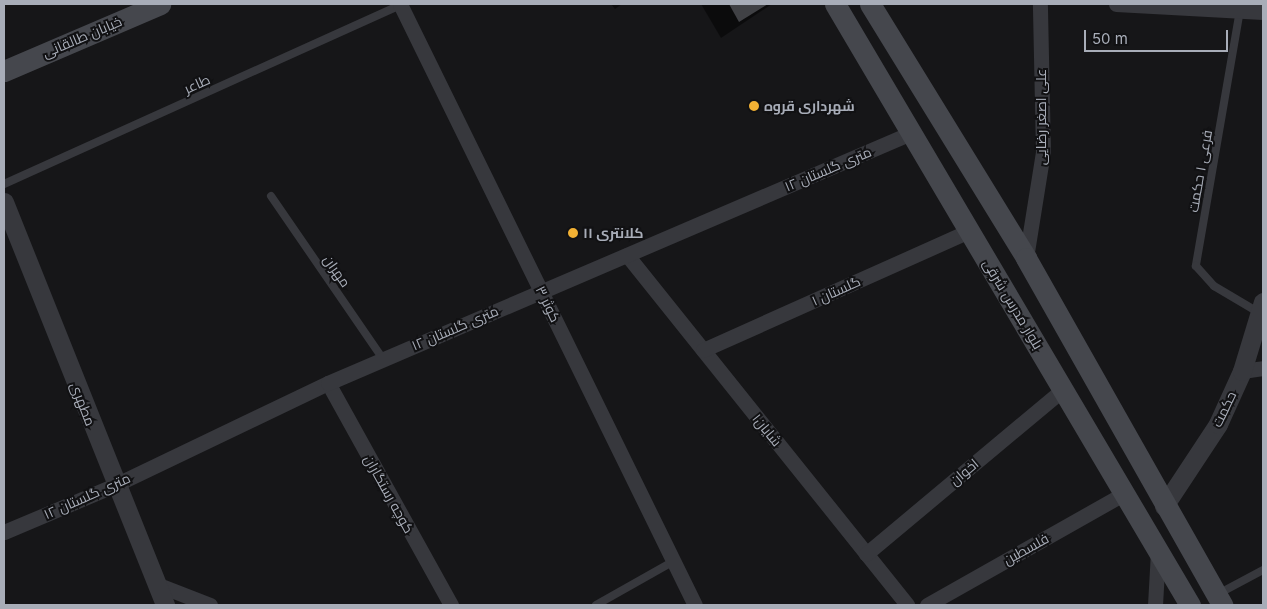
<!DOCTYPE html>
<html>
<head>
<meta charset="utf-8">
<style>
	body { margin:0 }
	#map { position:relative; width:1267px; height:609px; overflow:hidden; background:#161618; font-family:Inter,Cairo,sans-serif }
	div>[style] { position:absolute }
	.shadow>* { inset:0; background:#0007 }
	.building>* { inset:0; background:#404145 }
	.service>* { height:8px; margin:-4px; padding:0 4px; transform-origin:4px; border-radius:4px; background:#37383d }
	.minor>* { height:15px; margin:-7.5px; padding:0 7.5px; transform-origin:7.5px; border-radius:7.5px; background:#37383d }
	.tertiary>* { height:19px; margin:-9.5px; padding:0 9.5px; transform-origin:9.5px; border-radius:9.5px; background:#37383d }
	.secondary>* { height:21px; margin:-10.5px; padding:0 10.5px; transform-origin:10.5px; border-radius:10.5px; background:#45474d }
	.dots>* { width:14px; height:14px; translate:-50% -50%; box-sizing:border-box; border:2px solid #111113; border-radius:50% }
	span { translate:-50% -50%; white-space:nowrap; text-align:center; line-height:1.15; -webkit-text-stroke:4px #111113; paint-order:stroke }
	.street-label { font-size:14px; color:#a8adb8 }
	.poi-label { font-size:14px; color:#a8adb8; font-weight:700 }
	.left { translate:0 -50%; text-align:left }
	.frame { position:absolute; inset:0; border:5px solid #a8adb8; pointer-events:none }
	.scale { position:absolute; left:1084px; top:30px; width:144px; height:22px; box-sizing:border-box; border:2px solid #a8adb8; border-top:0; padding-left:6px; font-size:15px; line-height:18px; white-space:nowrap; color:#a8adb8; -webkit-text-stroke:4px #111113; paint-order:stroke }
</style>
</head>
<body>
<div id="map">
	<div class="shadow">
		<i style="clip-path:polygon(611px 4px,622px 4px,615px 9px)"></i>
		<i style="clip-path:polygon(701px 4px,772px 4px,721px 38px)"></i>
	</div>
	<div class="building">
		<i style="clip-path:polygon(729px 4px,768px 4px,739px 22px)"></i>
	</div>
	<div class="service">
		<i style="left:1240px;top:10px;width:260px;rotate:99.8deg"></i>
		<i style="left:1196px;top:266px;width:27px;rotate:48deg"></i>
		<i style="left:1214px;top:286px;width:51px;rotate:30.6deg"></i>
		<i style="left:4px;top:184px;width:435px;rotate:-24.3deg"></i>
		<i style="left:271px;top:196px;width:198px;rotate:55.5deg"></i>
		<i style="left:1218px;top:594px;width:51px;rotate:-28.1deg"></i>
		<i style="left:596px;top:605px;width:90px;rotate:-29.4deg"></i>
	</div>
	<div class="minor">
		<i style="left:400px;top:4px;width:669px;rotate:63.86deg"></i>
		<i style="left:1116px;top:4px;width:147px;rotate:3.1deg"></i>
		<i style="left:627px;top:255px;width:448px;rotate:51.3deg"></i>
		<i style="left:1026px;top:258px;width:107px;rotate:-80.9deg"></i>
		<i style="left:1043px;top:152px;width:148px;rotate:-91.2deg"></i>
		<i style="left:703px;top:350px;width:291px;rotate:-24.1deg"></i>
		<i style="left:1242px;top:371px;width:21px;rotate:-8deg"></i>
		<i style="left:328px;top:383px;width:254px;rotate:61deg"></i>
		<i style="left:4px;top:532px;width:121px;rotate:-22.9deg"></i>
		<i style="left:115px;top:485px;width:236px;rotate:-25.6deg"></i>
		<i style="left:328px;top:383px;width:634px;rotate:-23.21deg"></i>
		<i style="left:866px;top:554px;width:257px;rotate:-39.9deg"></i>
		<i style="left:156px;top:584px;width:58px;rotate:21.3deg"></i>
		<i style="left:927px;top:605px;width:227px;rotate:-29.5deg"></i>
		<i style="left:1155px;top:605px;width:54px;rotate:-86.8deg"></i>
	</div>
	<div class="tertiary">
		<i style="left:4px;top:202px;width:434px;rotate:68.2deg"></i>
		<i style="left:1164px;top:506px;width:98px;rotate:-56.6deg"></i>
		<i style="left:1218px;top:424px;width:58px;rotate:-65.6deg"></i>
		<i style="left:1242px;top:371px;width:72px;rotate:-73.1deg"></i>
	</div>
	<div class="secondary">
		<i style="left:835px;top:4px;width:698px;rotate:59.43deg"></i>
		<i style="left:870px;top:4px;width:298px;rotate:58.4deg"></i>
		<i style="left:1026px;top:258px;width:399px;rotate:60.5deg"></i>
		<i style="left:4px;top:71px;width:170px;rotate:-23.2deg"></i>
	</div>
	<div class="dots">
		<i style="left:754px;top:106px;background:#f2b134"></i>
		<i style="left:573px;top:233px;background:#f2b134"></i>
	</div>
	<div class="street-label">
		<span style="left:82px;top:37px;rotate:-23deg">خیابان طالقانی</span>
		<span style="left:197px;top:84px;rotate:-24deg">طاعر</span>
		<span style="left:1041px;top:117px;rotate:-90deg">علی اصغر رضایی</span>
		<span style="left:828px;top:169px;rotate:-23deg">۱۲ متری گلستان</span>
		<span style="left:1200px;top:171px;rotate:-80deg">فرعی ۱ حکمت</span>
		<span style="left:337px;top:271px;rotate:55deg">مهران</span>
		<span style="left:836px;top:291px;rotate:-24deg">گلستان ۱</span>
		<span style="left:548px;top:304px;rotate:64deg">کوثر ۳</span>
		<span style="left:1013px;top:304px;rotate:59deg">بلوار مدرس شرقی</span>
		<span style="left:455px;top:328px;rotate:-23deg">۱۲ متری گلستان</span>
		<span style="left:83px;top:404px;rotate:69deg">مطهری</span>
		<span style="left:1224px;top:409px;rotate:-64deg">حکمت</span>
		<span style="left:767px;top:430px;rotate:51deg">شایان۱</span>
		<span style="left:964px;top:472px;rotate:-40deg">اخوان</span>
		<span style="left:389px;top:494px;rotate:61deg">کوچه رستگاران</span>
		<span style="left:87px;top:496px;rotate:-24deg">۱۲ متری گلستان</span>
		<span style="left:1026px;top:549px;rotate:-29deg">فلسطین</span>
	</div>
	<div class="poi-label">
		<span class="left" style="left:764px;top:106px">شهرداری قروه</span>
		<span class="left" style="left:583px;top:233px">کلانتری ۱۱</span>
	</div>
	<div class="frame"></div>
	<div class="scale">50 m</div>
</div>
</body>
</html>
